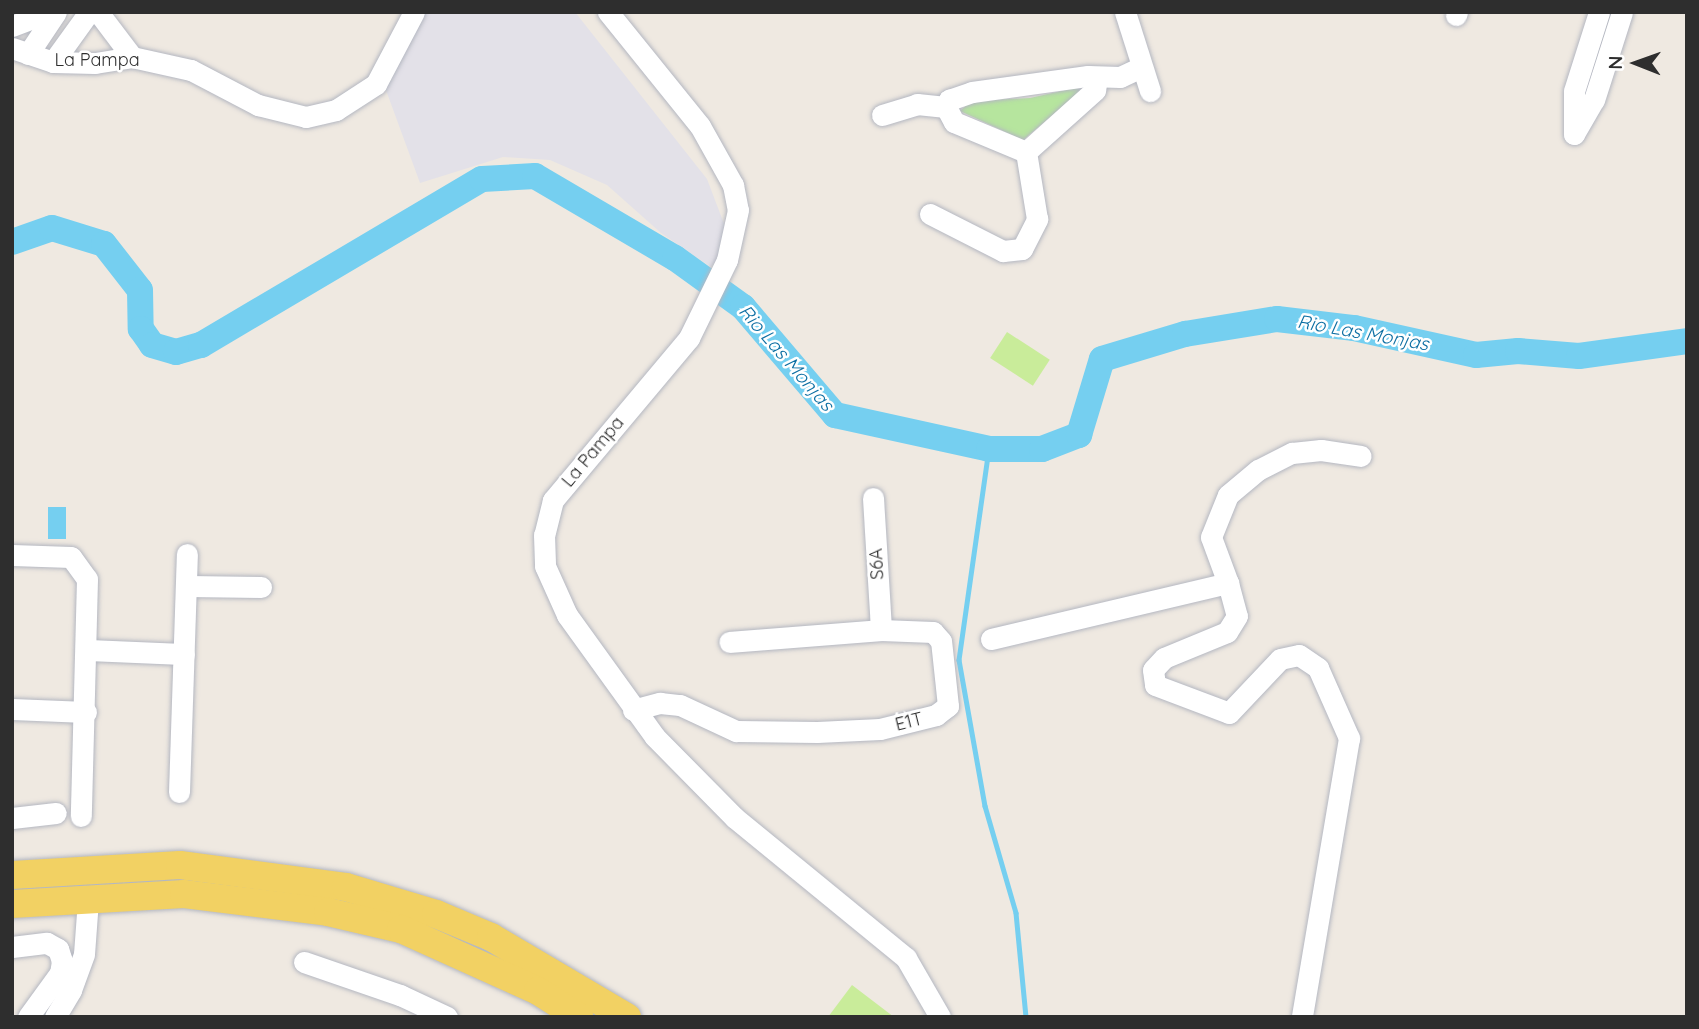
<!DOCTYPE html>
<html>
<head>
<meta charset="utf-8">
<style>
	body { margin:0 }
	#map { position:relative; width:1699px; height:1029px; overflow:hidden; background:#efe9e1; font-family:Quicksand,sans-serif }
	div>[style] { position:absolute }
	.industrial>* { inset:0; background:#e3e1e8 }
	.green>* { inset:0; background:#b6e59e }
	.pitch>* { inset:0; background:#c9ec9a; transform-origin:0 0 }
	.water>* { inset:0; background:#75cff0; transform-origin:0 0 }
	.stream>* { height:4.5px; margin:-2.25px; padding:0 2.25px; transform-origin:2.25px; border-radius:2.25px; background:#75cff0 }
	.river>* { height:26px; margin:-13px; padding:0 13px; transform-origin:13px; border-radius:13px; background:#75cff0 }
	.roads { filter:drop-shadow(0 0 2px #b4b7c1) drop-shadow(0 0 2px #b4b7c1) }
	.minor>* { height:21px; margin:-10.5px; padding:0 10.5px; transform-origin:10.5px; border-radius:10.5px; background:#fff }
	.major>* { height:28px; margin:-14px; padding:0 14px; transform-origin:14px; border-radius:14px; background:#f2d163 }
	span { translate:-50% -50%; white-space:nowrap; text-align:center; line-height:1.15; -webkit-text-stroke:5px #fff; paint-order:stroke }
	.street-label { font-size:18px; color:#2e2e2e }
	.water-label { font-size:19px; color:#0d6fa3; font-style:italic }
	.frame { position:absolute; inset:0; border:14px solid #2e2e2e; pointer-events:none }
	.north { position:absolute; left:1601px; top:28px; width:70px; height:70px; -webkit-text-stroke:5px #fff; paint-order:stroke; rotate:271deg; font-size:19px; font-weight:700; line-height:28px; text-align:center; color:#2e2e2e }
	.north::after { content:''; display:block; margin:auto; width:24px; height:32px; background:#2e2e2e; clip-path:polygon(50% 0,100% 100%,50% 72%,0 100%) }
</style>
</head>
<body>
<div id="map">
	<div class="industrial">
		<i style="clip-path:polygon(422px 12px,575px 12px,707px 179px,726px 229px,724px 250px,711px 267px,661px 233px,607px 185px,550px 160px,503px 157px,420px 183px,383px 82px)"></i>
	</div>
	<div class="green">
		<i style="clip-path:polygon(1079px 87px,1080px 92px,1023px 140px,960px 111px,971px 101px,1030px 98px)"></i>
	</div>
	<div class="pitch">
		<i style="left:1007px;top:332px;width:51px;height:31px;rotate:33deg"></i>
		<i style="clip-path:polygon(852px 985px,894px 1017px,828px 1017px)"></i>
	</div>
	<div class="water">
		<i style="left:48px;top:507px;width:18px;height:32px"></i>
	</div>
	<div class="stream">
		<i style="left:989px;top:449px;width:213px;rotate:98.1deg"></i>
		<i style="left:959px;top:660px;width:148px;rotate:79.9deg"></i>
		<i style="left:985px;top:806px;width:111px;rotate:73.8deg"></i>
		<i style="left:1016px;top:913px;width:104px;rotate:84.5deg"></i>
	</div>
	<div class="river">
		<i style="left:12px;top:242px;width:42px;rotate:-19.3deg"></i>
		<i style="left:52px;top:228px;width:54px;rotate:17.1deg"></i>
		<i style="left:104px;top:244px;width:58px;rotate:52deg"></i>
		<i style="left:140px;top:290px;width:39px;rotate:89deg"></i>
		<i style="left:141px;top:329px;width:19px;rotate:55deg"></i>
		<i style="left:152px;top:345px;width:25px;rotate:16deg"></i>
		<i style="left:176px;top:352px;width:26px;rotate:-16deg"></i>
		<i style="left:201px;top:345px;width:326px;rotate:-30.6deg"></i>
		<i style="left:482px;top:179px;width:53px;rotate:-3.2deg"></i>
		<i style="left:535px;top:176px;width:162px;rotate:30.4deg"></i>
		<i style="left:675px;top:258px;width:84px;rotate:35.8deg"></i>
		<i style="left:743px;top:307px;width:142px;rotate:49.6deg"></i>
		<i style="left:835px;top:415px;width:158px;rotate:12.4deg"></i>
		<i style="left:989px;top:449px;width:53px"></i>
		<i style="left:1042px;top:449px;width:40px;rotate:-21deg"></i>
		<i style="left:1079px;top:435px;width:79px;rotate:-73.2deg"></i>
		<i style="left:1102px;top:359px;width:87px;rotate:-16.8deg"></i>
		<i style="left:1185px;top:334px;width:93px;rotate:-9.3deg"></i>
		<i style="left:1277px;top:319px;width:78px;rotate:6.7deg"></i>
		<i style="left:1354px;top:328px;width:125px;rotate:12.5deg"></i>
		<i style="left:1476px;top:355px;width:42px;rotate:-5.4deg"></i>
		<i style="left:1518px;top:351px;width:61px;rotate:4.7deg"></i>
		<i style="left:1579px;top:356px;width:109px;rotate:-7.9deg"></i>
	</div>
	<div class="roads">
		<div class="minor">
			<i style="left:98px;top:12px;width:56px;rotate:52.9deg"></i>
			<i style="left:608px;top:12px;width:146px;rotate:51.1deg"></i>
			<i style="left:700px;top:126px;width:68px;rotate:60.8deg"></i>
			<i style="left:733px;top:185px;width:25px;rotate:79deg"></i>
			<i style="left:738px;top:210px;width:51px;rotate:102.4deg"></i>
			<i style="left:727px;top:260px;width:87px;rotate:116deg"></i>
			<i style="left:689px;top:338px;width:212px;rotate:130deg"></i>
			<i style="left:553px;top:500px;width:36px;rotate:104deg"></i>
			<i style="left:544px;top:535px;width:31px;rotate:88deg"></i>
			<i style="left:545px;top:566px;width:54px;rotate:65.8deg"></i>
			<i style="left:567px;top:615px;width:150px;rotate:54.2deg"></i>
			<i style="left:655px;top:737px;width:114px;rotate:45.4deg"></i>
			<i style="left:735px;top:818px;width:221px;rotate:39.3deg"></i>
			<i style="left:906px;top:958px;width:68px;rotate:60deg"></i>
			<i style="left:1125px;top:12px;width:83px;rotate:72.4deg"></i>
			<i style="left:1456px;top:15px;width:3px;rotate:-72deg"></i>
			<i style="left:12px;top:26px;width:40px;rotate:-21deg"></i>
			<i style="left:12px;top:48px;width:43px;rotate:18.9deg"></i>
			<i style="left:53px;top:62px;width:42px;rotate:1.4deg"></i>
			<i style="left:95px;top:63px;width:37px;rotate:-9deg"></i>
			<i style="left:132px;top:57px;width:60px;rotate:12.4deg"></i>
			<i style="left:191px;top:70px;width:76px;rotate:27.6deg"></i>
			<i style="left:258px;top:105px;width:49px;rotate:14deg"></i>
			<i style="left:306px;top:117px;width:31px;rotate:-13deg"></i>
			<i style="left:336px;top:110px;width:48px;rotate:-33deg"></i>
			<i style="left:376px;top:84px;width:81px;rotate:-62.2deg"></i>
			<i style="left:28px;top:54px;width:50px;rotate:-56.3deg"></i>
			<i style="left:53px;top:62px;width:62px;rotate:-54.2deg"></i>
			<i style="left:946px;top:107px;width:8px;rotate:-67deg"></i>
			<i style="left:949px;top:100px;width:24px;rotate:-19deg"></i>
			<i style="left:972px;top:92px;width:117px;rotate:-7.9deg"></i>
			<i style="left:1088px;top:76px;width:32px;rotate:2deg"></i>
			<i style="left:1120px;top:77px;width:23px;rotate:-25deg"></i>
			<i style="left:946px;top:107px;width:17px;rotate:62deg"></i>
			<i style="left:954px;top:122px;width:78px;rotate:22.6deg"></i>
			<i style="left:1026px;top:152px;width:93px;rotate:-41.9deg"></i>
			<i style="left:1095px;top:90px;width:11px;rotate:-80deg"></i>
			<i style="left:882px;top:115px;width:37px;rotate:-17deg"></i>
			<i style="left:917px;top:104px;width:29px;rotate:6deg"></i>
			<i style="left:1574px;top:134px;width:39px;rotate:-60deg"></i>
			<i style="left:1594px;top:100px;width:92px;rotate:-72.3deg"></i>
			<i style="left:1574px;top:134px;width:43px;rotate:-90deg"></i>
			<i style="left:1574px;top:91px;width:83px;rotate:-72.4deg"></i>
			<i style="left:930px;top:214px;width:82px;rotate:26.9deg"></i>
			<i style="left:1003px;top:251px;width:19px;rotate:-6deg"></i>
			<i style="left:1022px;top:249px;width:34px;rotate:-63deg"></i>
			<i style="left:1037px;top:219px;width:68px;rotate:-99.3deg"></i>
			<i style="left:873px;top:498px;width:132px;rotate:86.5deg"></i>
			<i style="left:12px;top:555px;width:59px;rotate:1.9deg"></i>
			<i style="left:71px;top:557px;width:27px;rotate:54deg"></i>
			<i style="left:87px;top:579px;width:237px;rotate:91.5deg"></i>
			<i style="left:1228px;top:583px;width:49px;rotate:-110.3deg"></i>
			<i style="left:1211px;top:537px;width:45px;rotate:-68deg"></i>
			<i style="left:1228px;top:495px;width:39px;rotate:-40deg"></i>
			<i style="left:1258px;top:470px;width:38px;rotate:-27deg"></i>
			<i style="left:1292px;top:453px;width:29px;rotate:-6deg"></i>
			<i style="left:1321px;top:450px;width:40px;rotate:8.5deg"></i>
			<i style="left:187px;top:586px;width:74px;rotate:0.8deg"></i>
			<i style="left:991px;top:639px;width:244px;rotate:-13.3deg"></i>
			<i style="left:1228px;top:583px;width:34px;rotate:75deg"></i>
			<i style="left:1237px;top:616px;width:19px;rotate:122deg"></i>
			<i style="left:1227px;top:632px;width:68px;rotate:157.6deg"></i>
			<i style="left:1164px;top:658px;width:16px;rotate:133deg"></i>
			<i style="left:1153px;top:670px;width:15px;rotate:82deg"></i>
			<i style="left:1155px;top:685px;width:79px;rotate:20.7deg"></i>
			<i style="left:1229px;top:713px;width:74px;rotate:-46.6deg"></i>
			<i style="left:1280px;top:659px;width:19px;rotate:-12deg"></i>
			<i style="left:1299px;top:655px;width:23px;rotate:34deg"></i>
			<i style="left:1318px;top:668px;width:77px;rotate:66.1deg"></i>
			<i style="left:1349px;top:738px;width:283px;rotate:99.6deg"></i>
			<i style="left:87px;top:650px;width:97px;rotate:2.4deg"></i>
			<i style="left:12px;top:709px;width:74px;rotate:2.3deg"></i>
			<i style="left:633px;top:710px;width:28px;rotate:-15deg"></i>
			<i style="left:660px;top:703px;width:20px;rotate:6deg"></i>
			<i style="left:680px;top:705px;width:62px;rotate:24.9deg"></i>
			<i style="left:736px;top:731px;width:81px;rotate:0.7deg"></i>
			<i style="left:817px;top:732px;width:63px;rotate:-2.7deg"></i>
			<i style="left:880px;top:729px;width:58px;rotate:-14deg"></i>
			<i style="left:936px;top:715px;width:15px;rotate:-37deg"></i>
			<i style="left:948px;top:706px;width:65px;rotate:-96.1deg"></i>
			<i style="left:941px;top:641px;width:12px;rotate:-132deg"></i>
			<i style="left:933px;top:632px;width:52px;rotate:-177.8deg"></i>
			<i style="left:881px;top:630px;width:152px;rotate:175.5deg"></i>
			<i style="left:179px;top:792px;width:238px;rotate:-88.1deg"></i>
			<i style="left:12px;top:818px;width:44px;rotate:-6.5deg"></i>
			<i style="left:12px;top:947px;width:35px;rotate:-7deg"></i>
			<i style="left:47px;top:943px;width:13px;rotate:29deg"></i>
			<i style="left:58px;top:949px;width:13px;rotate:72deg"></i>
			<i style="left:62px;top:961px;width:12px;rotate:99deg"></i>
			<i style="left:60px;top:973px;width:54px;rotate:126deg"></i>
			<i style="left:304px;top:962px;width:102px;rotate:19deg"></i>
			<i style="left:400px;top:995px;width:52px;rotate:25.1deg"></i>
			<i style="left:55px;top:1017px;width:31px;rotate:-59deg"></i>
			<i style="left:71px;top:990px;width:38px;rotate:-70deg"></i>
			<i style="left:84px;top:954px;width:55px;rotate:-85.8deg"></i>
		</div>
		<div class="major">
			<i style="left:12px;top:875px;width:168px;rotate:-3.4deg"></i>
			<i style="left:180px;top:865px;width:167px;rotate:7.5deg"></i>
			<i style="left:346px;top:887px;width:94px;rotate:16.7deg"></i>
			<i style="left:436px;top:914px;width:60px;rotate:22.7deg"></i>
			<i style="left:491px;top:937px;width:158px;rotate:30.5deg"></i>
			<i style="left:12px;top:904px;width:172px;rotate:-3.3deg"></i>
			<i style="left:184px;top:894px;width:145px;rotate:7.1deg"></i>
			<i style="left:328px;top:912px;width:75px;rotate:13.1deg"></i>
			<i style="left:401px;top:929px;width:150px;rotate:24.3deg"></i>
			<i style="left:538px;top:991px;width:49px;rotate:32.4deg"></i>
		</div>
	</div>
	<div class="street-label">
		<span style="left:97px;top:60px">La Pampa</span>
		<span style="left:593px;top:452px;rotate:-50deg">La Pampa</span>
		<span style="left:877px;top:564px;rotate:-93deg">S6A</span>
		<span style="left:909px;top:722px;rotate:-14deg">E1T</span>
	</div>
	<div class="water-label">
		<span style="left:1363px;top:333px;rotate:10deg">Rio Las Monjas</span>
		<span style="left:786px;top:358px;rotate:49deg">Rio Las Monjas</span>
	</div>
	<div class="frame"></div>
	<div class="north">N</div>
</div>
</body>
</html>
